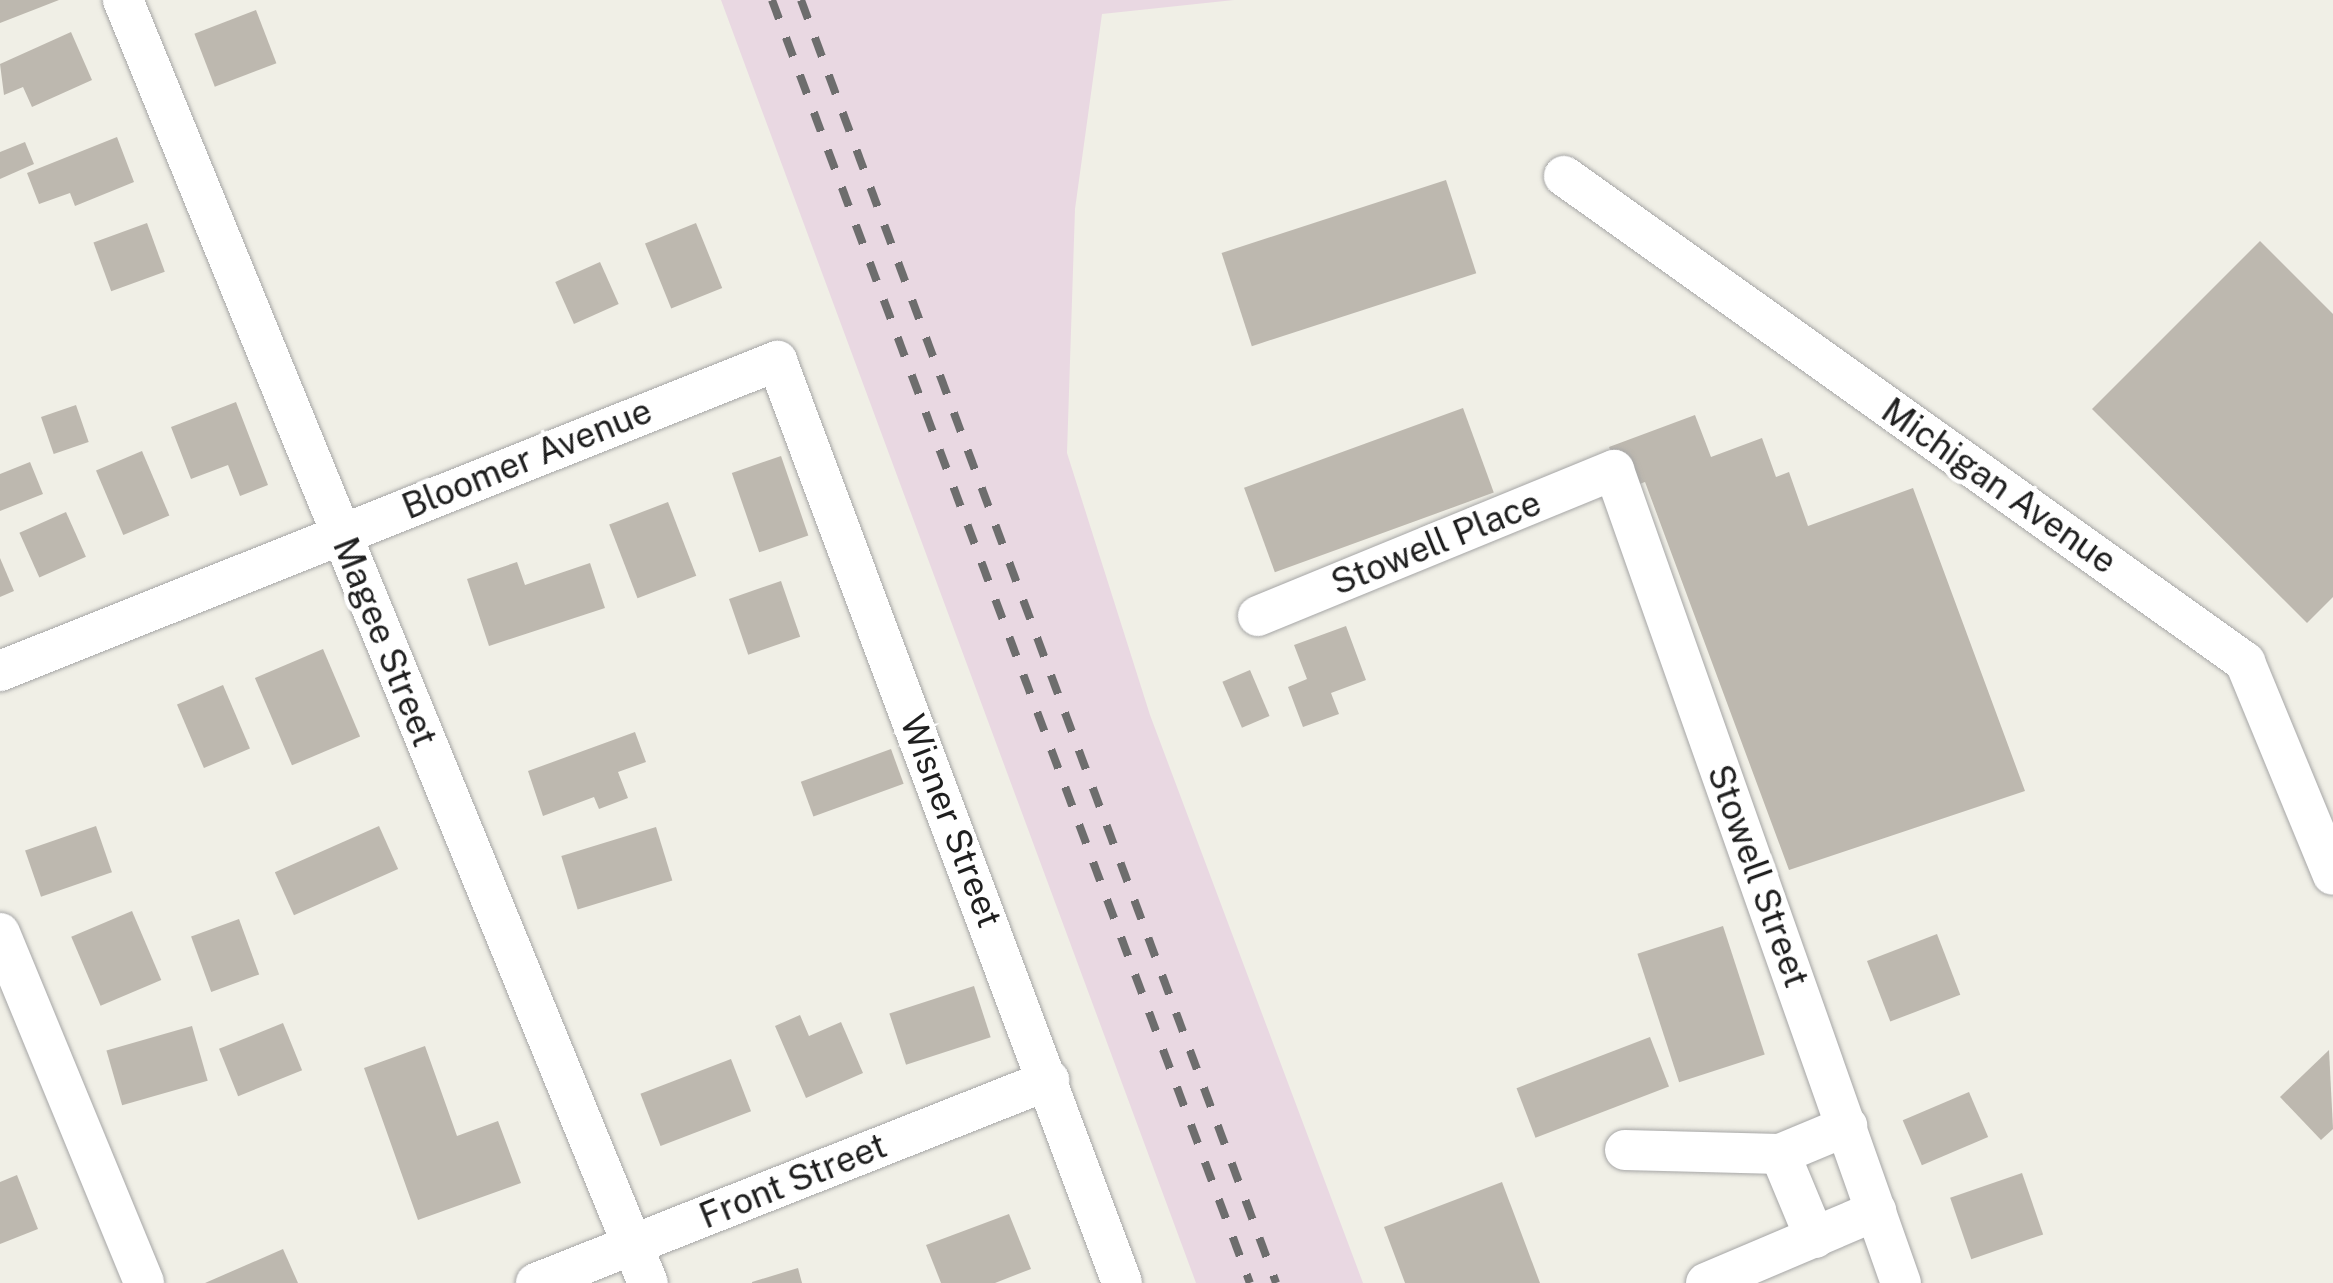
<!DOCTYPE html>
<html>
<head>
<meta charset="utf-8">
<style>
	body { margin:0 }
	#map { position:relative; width:2333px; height:1283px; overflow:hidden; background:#f0efe6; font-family:"Public Sans",sans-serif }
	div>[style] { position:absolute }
	.industrial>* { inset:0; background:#e9d8e2 }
	.building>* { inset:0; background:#bdb8af; transform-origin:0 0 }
	.roads { filter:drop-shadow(0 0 2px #a6a6a6) drop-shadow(0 0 2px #a6a6a6) }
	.minor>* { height:40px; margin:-20px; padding:0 20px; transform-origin:20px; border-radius:20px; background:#fff }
	.rail>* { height:8px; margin-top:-4px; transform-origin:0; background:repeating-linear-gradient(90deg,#6d6d6d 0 20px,transparent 0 40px) }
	span { translate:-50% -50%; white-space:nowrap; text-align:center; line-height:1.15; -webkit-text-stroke:9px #fff; paint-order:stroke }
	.street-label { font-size:35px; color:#1f1f1f }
</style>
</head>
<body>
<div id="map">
	<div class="industrial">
		<i style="clip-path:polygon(721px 0,1234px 0,1102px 14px,1075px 209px,1067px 453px,1150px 715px,1363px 1283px,1196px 1283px)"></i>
	</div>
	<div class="building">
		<i style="clip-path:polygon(0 0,59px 0,0 23px)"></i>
		<i style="left:256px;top:10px;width:57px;height:66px;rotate:69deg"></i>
		<i style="clip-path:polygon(71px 32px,92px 80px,32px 107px,23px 87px,4px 95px,0 64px)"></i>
		<i style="clip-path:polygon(117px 137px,134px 182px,75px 206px,70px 193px,39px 204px,27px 173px)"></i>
		<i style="clip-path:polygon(25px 142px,34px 164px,0 179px,0 152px)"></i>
		<i style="left:1446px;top:180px;width:98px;height:236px;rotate:72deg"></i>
		<i style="left:147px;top:223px;width:52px;height:57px;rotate:70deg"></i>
		<i style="left:696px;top:223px;width:70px;height:55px;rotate:68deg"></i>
		<i style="clip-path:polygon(2260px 241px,2333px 314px,2333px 597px,2307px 623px,2092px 409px)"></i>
		<i style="left:600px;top:262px;width:46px;height:49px;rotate:66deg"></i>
		<i style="clip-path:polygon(236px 402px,268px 485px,240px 496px,228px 465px,191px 479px,171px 427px)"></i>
		<i style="left:76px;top:405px;width:39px;height:37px;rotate:71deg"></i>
		<i style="left:1463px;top:408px;width:90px;height:233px;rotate:70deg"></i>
		<i style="clip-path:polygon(1695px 415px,1711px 457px,1762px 438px,1776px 477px,1789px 472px,1808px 526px,1913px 488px,2025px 791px,1789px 870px,1645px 482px,1625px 489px,1609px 447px)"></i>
		<i style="left:142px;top:451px;width:70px;height:50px;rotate:67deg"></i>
		<i style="left:781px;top:456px;width:84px;height:52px;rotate:71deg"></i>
		<i style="clip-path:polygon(30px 462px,43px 494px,0 511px,0 474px)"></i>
		<i style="left:668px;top:502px;width:79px;height:63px;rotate:69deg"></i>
		<i style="left:66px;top:512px;width:49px;height:51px;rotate:66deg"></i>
		<i style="clip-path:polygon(0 558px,14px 591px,0 597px)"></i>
		<i style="clip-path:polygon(517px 562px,525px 585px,590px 563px,605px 608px,489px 646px,467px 579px)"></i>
		<i style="left:781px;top:581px;width:59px;height:55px;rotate:71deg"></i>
		<i style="clip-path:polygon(1346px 626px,1366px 680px,1331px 693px,1339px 714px,1303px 727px,1288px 687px,1307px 679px,1294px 645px)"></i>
		<i style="left:323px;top:649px;width:95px;height:74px;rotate:67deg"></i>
		<i style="left:1250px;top:670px;width:50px;height:30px;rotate:67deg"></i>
		<i style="left:223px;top:685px;width:69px;height:50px;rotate:67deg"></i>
		<i style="clip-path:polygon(635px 732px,646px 762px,618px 772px,628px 798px,599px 809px,594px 797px,543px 816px,528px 771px)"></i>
		<i style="left:891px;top:749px;width:37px;height:96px;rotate:70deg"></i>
		<i style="left:96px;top:826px;width:49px;height:75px;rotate:71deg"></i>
		<i style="left:379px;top:826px;width:47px;height:114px;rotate:66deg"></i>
		<i style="left:656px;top:827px;width:56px;height:99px;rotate:73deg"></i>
		<i style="left:132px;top:911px;width:75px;height:66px;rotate:67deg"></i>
		<i style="left:239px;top:919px;width:59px;height:51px;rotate:70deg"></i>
		<i style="left:1723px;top:926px;width:135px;height:90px;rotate:72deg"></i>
		<i style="left:1937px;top:934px;width:65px;height:75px;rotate:69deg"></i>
		<i style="left:974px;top:986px;width:54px;height:89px;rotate:72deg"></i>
		<i style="clip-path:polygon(800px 1015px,809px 1036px,841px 1022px,863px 1073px,806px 1098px,775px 1026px)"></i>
		<i style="left:283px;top:1023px;width:51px;height:69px;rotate:68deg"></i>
		<i style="left:192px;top:1026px;width:57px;height:89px;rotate:74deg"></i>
		<i style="left:1650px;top:1037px;width:53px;height:143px;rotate:69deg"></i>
		<i style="clip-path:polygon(425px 1046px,457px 1136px,498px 1121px,521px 1183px,418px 1220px,364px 1068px)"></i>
		<i style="clip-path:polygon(2329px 1050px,2333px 1129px,2321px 1140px,2280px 1097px)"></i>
		<i style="left:731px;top:1059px;width:56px;height:97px;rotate:69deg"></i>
		<i style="left:1969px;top:1092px;width:49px;height:72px;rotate:67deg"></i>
		<i style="left:2022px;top:1173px;width:65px;height:76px;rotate:71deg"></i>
		<i style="clip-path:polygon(17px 1175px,38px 1229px,0 1244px,0 1182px)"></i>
		<i style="clip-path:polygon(1502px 1182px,1540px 1283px,1405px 1283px,1384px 1227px)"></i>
		<i style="clip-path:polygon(1009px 1214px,1031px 1269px,995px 1283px,941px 1283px,926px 1245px)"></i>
		<i style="clip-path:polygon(283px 1249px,298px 1283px,205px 1283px)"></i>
		<i style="clip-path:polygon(798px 1268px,802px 1283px,752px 1283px,752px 1282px)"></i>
	</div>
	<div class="roads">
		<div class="minor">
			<i style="left:123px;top:0;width:1386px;rotate:67.75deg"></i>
			<i style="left:1564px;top:176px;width:837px;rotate:35.51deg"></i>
			<i style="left:2245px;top:662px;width:230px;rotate:67.6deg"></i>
			<i style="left:1258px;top:616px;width:385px;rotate:-22.3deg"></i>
			<i style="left:1614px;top:470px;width:862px;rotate:70.56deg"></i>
			<i style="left:0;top:671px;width:837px;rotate:-21.75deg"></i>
			<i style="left:777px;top:361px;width:984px;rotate:69.48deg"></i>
			<i style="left:0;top:933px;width:378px;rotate:67.6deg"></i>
			<i style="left:1625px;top:1150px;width:155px;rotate:1.5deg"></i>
			<i style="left:1780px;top:1154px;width:91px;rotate:67.4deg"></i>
			<i style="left:1780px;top:1154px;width:73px;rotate:-22.7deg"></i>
			<i style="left:536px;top:1283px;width:552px;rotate:-21.59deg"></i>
			<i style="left:1706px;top:1283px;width:185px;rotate:-23deg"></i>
		</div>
	</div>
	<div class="rail">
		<i style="left:772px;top:0;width:1369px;rotate:69.57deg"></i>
		<i style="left:801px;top:0;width:1368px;rotate:69.68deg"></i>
	</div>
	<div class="street-label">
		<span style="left:527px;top:459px;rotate:-22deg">Bloomer Avenue</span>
		<span style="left:1999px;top:486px;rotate:35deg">Michigan Avenue</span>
		<span style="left:1436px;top:543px;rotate:-22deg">Stowell Place</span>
		<span style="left:385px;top:642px;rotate:68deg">Magee Street</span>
		<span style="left:951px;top:821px;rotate:69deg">Wisner Street</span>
		<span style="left:1758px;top:876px;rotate:70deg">Stowell Street</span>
		<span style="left:793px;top:1181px;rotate:-22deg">Front Street</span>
	</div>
</div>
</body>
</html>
